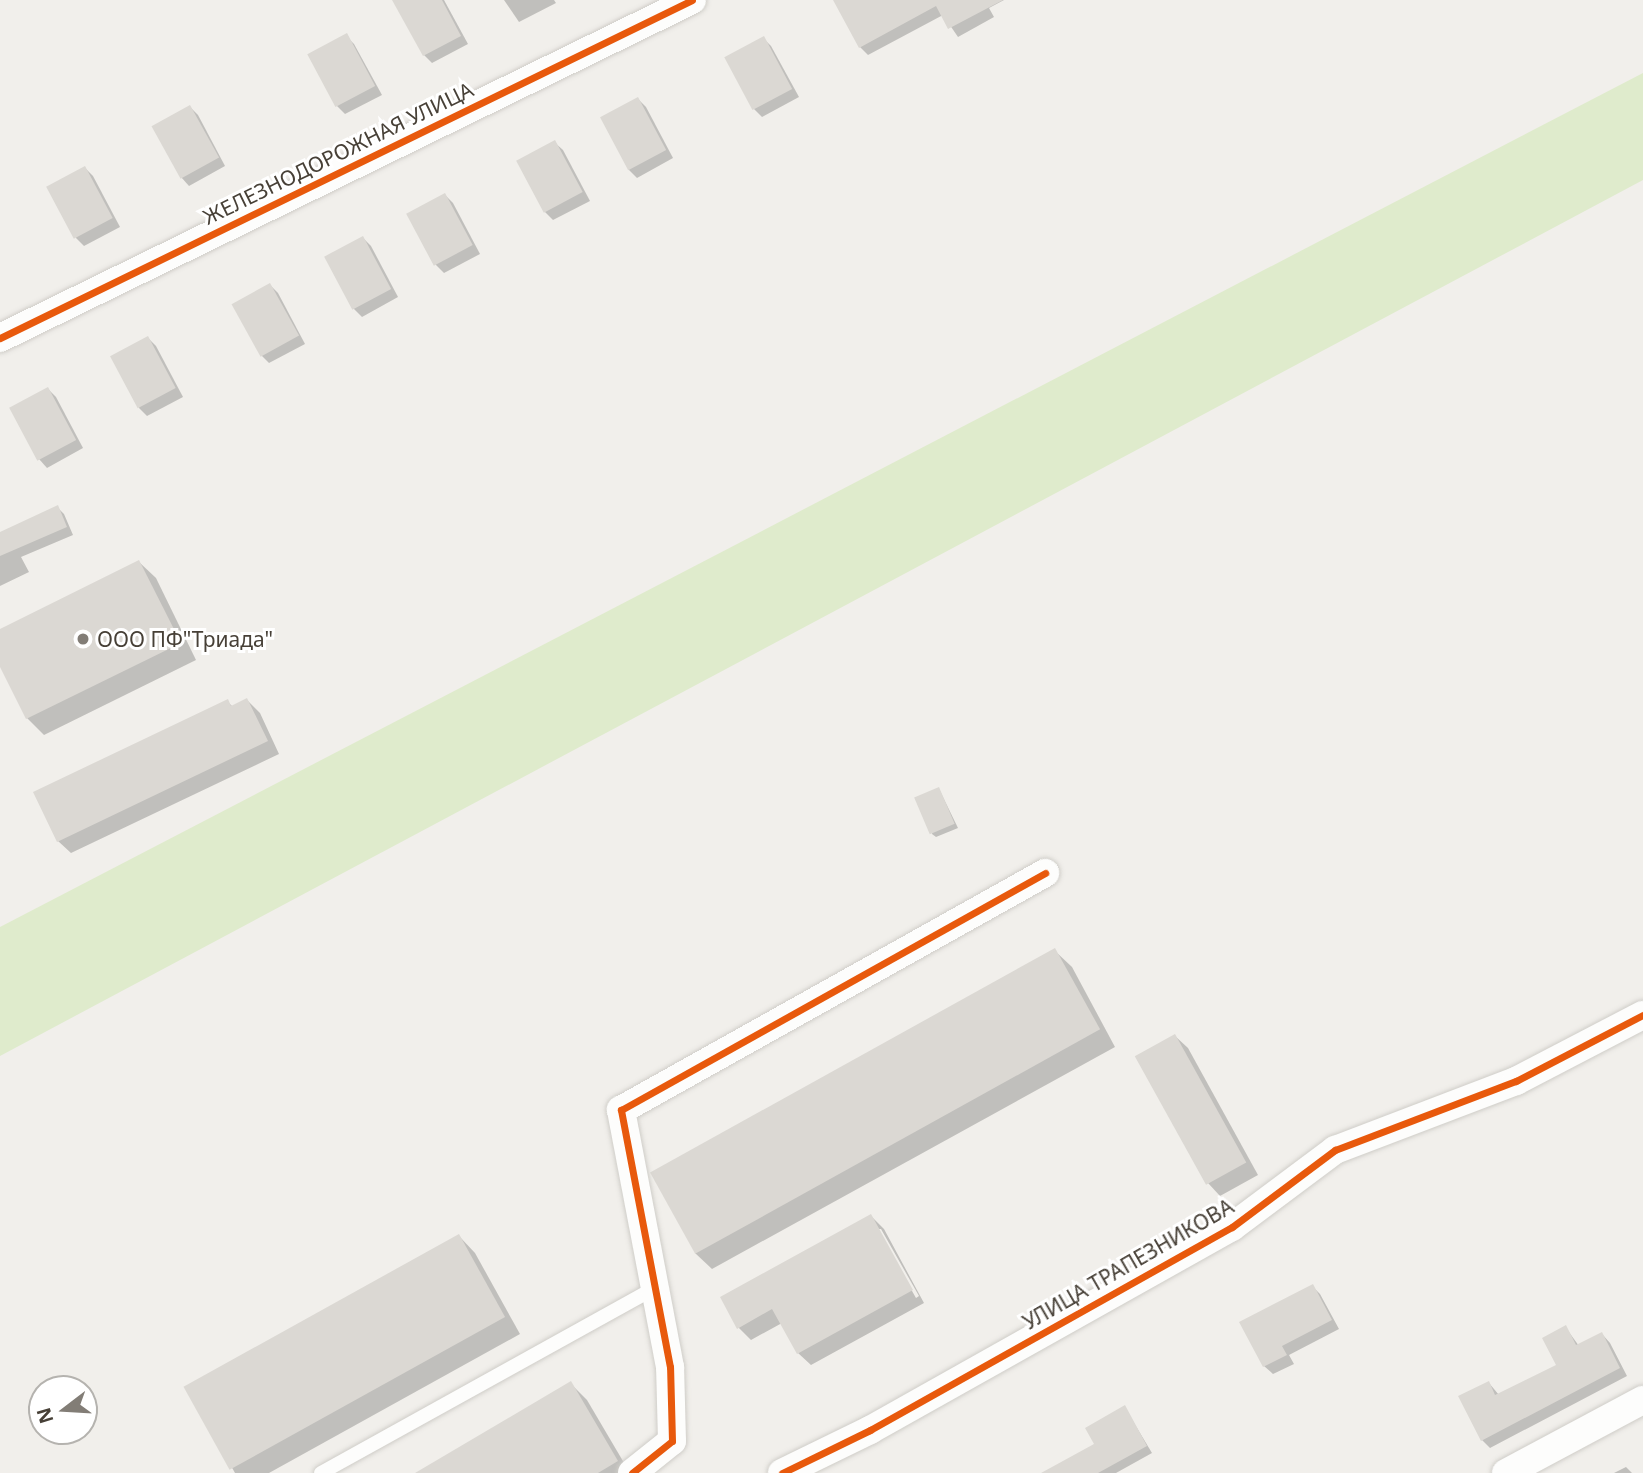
<!DOCTYPE html>
<html>
<head>
<meta charset="utf-8">
<style>
	body { margin:0 }
	#map { position:relative; width:1643px; height:1473px; overflow:hidden; background:#f1efeb; font-family:"Noto Sans",sans-serif }
	div>[style] { position:absolute }
	.green>* { inset:0; background:#dfebcc }
	.shadow>* { inset:0; background:#0003 }
	.building>* { inset:0; background:#dbd8d3; transform-origin:0 0 }
	.roads { filter:drop-shadow(0 0 2px #cfcdc8) drop-shadow(0 0 2px #cfcdc8) }
	.lane>* { height:14px; margin:-7px; padding:0 7px; transform-origin:7px; border-radius:7px; background:#fdfdfc }
	.street>* { height:28px; margin:-14px; padding:0 14px; transform-origin:14px; border-radius:14px; background:#fdfdfc }
	.cycleway>* { height:7px; margin:-3.5px; padding:0 3.5px; transform-origin:3.5px; border-radius:3.5px; background:#e8590c }
	.dots>* { width:19px; height:19px; translate:-50% -50%; box-sizing:border-box; border:4px solid #fff; border-radius:50% }
	span { translate:-50% -50%; white-space:nowrap; text-align:center; line-height:1.15; -webkit-text-stroke:6px #fff; paint-order:stroke }
	.street-label { font-size:21px; color:#474037 }
	.poi-label { font-size:21px; color:#474037 }
	.left { translate:0 -50%; text-align:left }
	.north { position:absolute; left:28px; top:1375px; width:70px; height:70px; box-sizing:border-box; background:#fff; border:2px solid #b5b3af; border-radius:50%; rotate:253deg; font-size:19px; font-weight:700; line-height:28px; text-align:center; color:#474037 }
	.north::after { content:''; display:block; margin:auto; width:24px; height:32px; background:#827d76; clip-path:polygon(50% 0,100% 100%,50% 72%,0 100%) }
</style>
</head>
<body>
<div id="map">
	<div class="green">
		<i style="clip-path:polygon(1643px 73px,1643px 180px,0 1056px,0 927px)"></i>
	</div>
	<div class="shadow">
		<i style="clip-path:polygon(405px 0,444px 0,468px 44px,432px 63px,424px 55px)"></i>
		<i style="clip-path:polygon(504px 0,554px 0,556px 3px,519px 22px)"></i>
		<i style="clip-path:polygon(835px 0,1004px 0,989px 8px,994px 17px,958px 37px,943px 15px,868px 55px,860px 47px)"></i>
		<i style="clip-path:polygon(346px 36px,354px 44px,382px 95px,345px 114px,337px 106px)"></i>
		<i style="clip-path:polygon(763px 38px,771px 46px,799px 97px,762px 117px,754px 109px)"></i>
		<i style="clip-path:polygon(638px 99px,646px 107px,673px 158px,637px 178px,629px 170px)"></i>
		<i style="clip-path:polygon(190px 107px,198px 115px,225px 166px,189px 186px,181px 177px,154px 126px)"></i>
		<i style="clip-path:polygon(554px 142px,563px 150px,590px 201px,553px 220px,545px 212px)"></i>
		<i style="clip-path:polygon(85px 168px,93px 176px,120px 227px,84px 246px,76px 238px)"></i>
		<i style="clip-path:polygon(445px 195px,453px 203px,480px 254px,444px 273px,436px 265px,408px 214px)"></i>
		<i style="clip-path:polygon(363px 238px,371px 246px,398px 297px,362px 317px,353px 308px)"></i>
		<i style="clip-path:polygon(270px 285px,278px 293px,305px 344px,269px 363px,261px 355px)"></i>
		<i style="clip-path:polygon(148px 338px,156px 346px,183px 397px,147px 416px,139px 408px)"></i>
		<i style="clip-path:polygon(48px 389px,56px 397px,83px 448px,47px 468px,39px 459px)"></i>
		<i style="clip-path:polygon(57px 507px,64px 514px,73px 535px,21px 557px,29px 572px,0 586px,0 534px)"></i>
		<i style="clip-path:polygon(139px 562px,156px 578px,196px 660px,44px 735px,27px 718px,0 663px,0 631px)"></i>
		<i style="clip-path:polygon(247px 700px,260px 713px,279px 754px,71px 853px,58px 841px,227px 701px,233px 707px)"></i>
		<i style="clip-path:polygon(939px 789px,958px 828px,936px 837px,932px 834px)"></i>
		<i style="clip-path:polygon(1055px 951px,1072px 967px,1115px 1047px,712px 1269px,695px 1253px)"></i>
		<i style="clip-path:polygon(1175px 1036px,1188px 1048px,1258px 1175px,1220px 1196px,1208px 1183px)"></i>
		<i style="clip-path:polygon(evenodd,871px 1216px,884px 1229px,924px 1303px,811px 1365px,798px 1353px,782px 1323px,751px 1340px,738px 1327px,871px 1216px,877px 1229px,881px 1229px,919px 1296px,916px 1298px,877px 1229px)"></i>
		<i style="clip-path:polygon(459px 1236px,475px 1253px,520px 1334px,269px 1473px,235px 1473px,186px 1387px)"></i>
		<i style="clip-path:polygon(1312px 1286px,1320px 1294px,1339px 1329px,1289px 1355px,1294px 1364px,1273px 1374px,1264px 1366px)"></i>
		<i style="clip-path:polygon(1566px 1328px,1579px 1346px,1602px 1334px,1610px 1343px,1627px 1376px,1490px 1448px,1482px 1440px,1489px 1383px,1499px 1395px,1558px 1365px)"></i>
		<i style="clip-path:polygon(570px 1383px,587px 1400px,630px 1473px,418px 1473px)"></i>
		<i style="clip-path:polygon(1125px 1408px,1152px 1453px,1116px 1473px,1070px 1473px)"></i>
		<i style="clip-path:polygon(1626px 1467px,1632px 1473px,1614px 1473px)"></i>
	</div>
	<div class="building">
		<i style="clip-path:polygon(392px 0,442px 0,461px 36px,423px 56px)"></i>
		<i style="clip-path:polygon(833px 0,1003px 0,948px 29px,936px 6px,859px 48px)"></i>
		<i style="left:347px;top:33px;width:60px;height:45px;rotate:62deg"></i>
		<i style="left:764px;top:36px;width:60px;height:45px;rotate:62deg"></i>
		<i style="left:638px;top:97px;width:60px;height:43px;rotate:62deg"></i>
		<i style="left:190px;top:105px;width:60px;height:44px;rotate:61deg"></i>
		<i style="left:555px;top:140px;width:59px;height:44px;rotate:62deg"></i>
		<i style="left:85px;top:166px;width:59px;height:44px;rotate:62deg"></i>
		<i style="left:445px;top:193px;width:59px;height:44px;rotate:62deg"></i>
		<i style="left:363px;top:236px;width:60px;height:44px;rotate:62deg"></i>
		<i style="left:270px;top:283px;width:60px;height:44px;rotate:61deg"></i>
		<i style="left:148px;top:336px;width:59px;height:43px;rotate:62deg"></i>
		<i style="left:48px;top:387px;width:60px;height:44px;rotate:62deg"></i>
		<i style="clip-path:polygon(58px 505px,67px 527px,0 556px,0 532px)"></i>
		<i style="clip-path:polygon(139px 560px,181px 643px,26px 719px,0 667px,0 629px)"></i>
		<i style="clip-path:polygon(247px 698px,268px 741px,57px 842px,33px 792px,228px 699px,231px 706px)"></i>
		<i style="left:939px;top:787px;width:40px;height:27px;rotate:67deg"></i>
		<i style="left:1055px;top:948px;width:93px;height:463px;rotate:61deg"></i>
		<i style="left:1175px;top:1034px;width:147px;height:46px;rotate:61deg"></i>
		<i style="clip-path:polygon(871px 1214px,913px 1290px,797px 1354px,772px 1309px,737px 1329px,720px 1297px)"></i>
		<i style="left:459px;top:1234px;width:95px;height:315px;rotate:61deg"></i>
		<i style="clip-path:polygon(1313px 1284px,1332px 1320px,1282px 1346px,1287px 1355px,1263px 1367px,1239px 1322px)"></i>
		<i style="clip-path:polygon(1566px 1325px,1576px 1345px,1602px 1332px,1620px 1368px,1481px 1441px,1458px 1396px,1489px 1381px,1495px 1395px,1556px 1365px,1542px 1338px)"></i>
		<i style="clip-path:polygon(571px 1381px,618px 1461px,598px 1473px,415px 1473px)"></i>
		<i style="clip-path:polygon(1125px 1405px,1147px 1446px,1098px 1473px,1041px 1473px,1094px 1444px,1085px 1428px)"></i>
	</div>
	<div class="roads">
		<div class="lane">
			<i style="left:321px;top:1473px;width:382px;rotate:-29deg"></i>
		</div>
		<div class="street">
			<i style="left:0;top:338px;width:770px;rotate:-26.03deg"></i>
			<i style="left:632px;top:1473px;width:51px;rotate:-38.7deg"></i>
			<i style="left:672px;top:1441px;width:74px;rotate:-91.5deg"></i>
			<i style="left:670px;top:1367px;width:262px;rotate:-100.8deg"></i>
			<i style="left:621px;top:1110px;width:486px;rotate:-29.2deg"></i>
			<i style="left:782px;top:1473px;width:98px;rotate:-26deg"></i>
			<i style="left:870px;top:1430px;width:415px;rotate:-29.3deg"></i>
			<i style="left:1232px;top:1227px;width:129px;rotate:-36.8deg"></i>
			<i style="left:1335px;top:1150px;width:194px;rotate:-20.9deg"></i>
			<i style="left:1516px;top:1081px;width:143px;rotate:-27.5deg"></i>
			<i style="left:1506px;top:1473px;width:155px;rotate:-28.1deg"></i>
		</div>
	</div>
	<div class="cycleway">
		<i style="left:0;top:338px;width:770px;rotate:-26.03deg"></i>
		<i style="left:632px;top:1473px;width:51px;rotate:-38.7deg"></i>
		<i style="left:672px;top:1441px;width:74px;rotate:-91.5deg"></i>
		<i style="left:670px;top:1367px;width:262px;rotate:-100.8deg"></i>
		<i style="left:621px;top:1110px;width:486px;rotate:-29.2deg"></i>
		<i style="left:782px;top:1473px;width:98px;rotate:-26deg"></i>
		<i style="left:870px;top:1430px;width:415px;rotate:-29.3deg"></i>
		<i style="left:1232px;top:1227px;width:129px;rotate:-36.8deg"></i>
		<i style="left:1335px;top:1150px;width:194px;rotate:-20.9deg"></i>
		<i style="left:1516px;top:1081px;width:143px;rotate:-27.5deg"></i>
	</div>
	<div class="dots">
		<i style="left:83px;top:639px;background:#827d76"></i>
	</div>
	<div class="street-label">
		<span style="left:338px;top:153px;rotate:-26deg">ЖЕЛЕЗНОДОРОЖНАЯ УЛИЦА</span>
		<span style="left:1128px;top:1264px;rotate:-30deg">УЛИЦА ТРАПЕЗНИКОВА</span>
	</div>
	<div class="poi-label">
		<span class="left" style="left:97px;top:639px">ООО ПФ"Триада"</span>
	</div>
	<div class="north">N</div>
</div>
</body>
</html>
